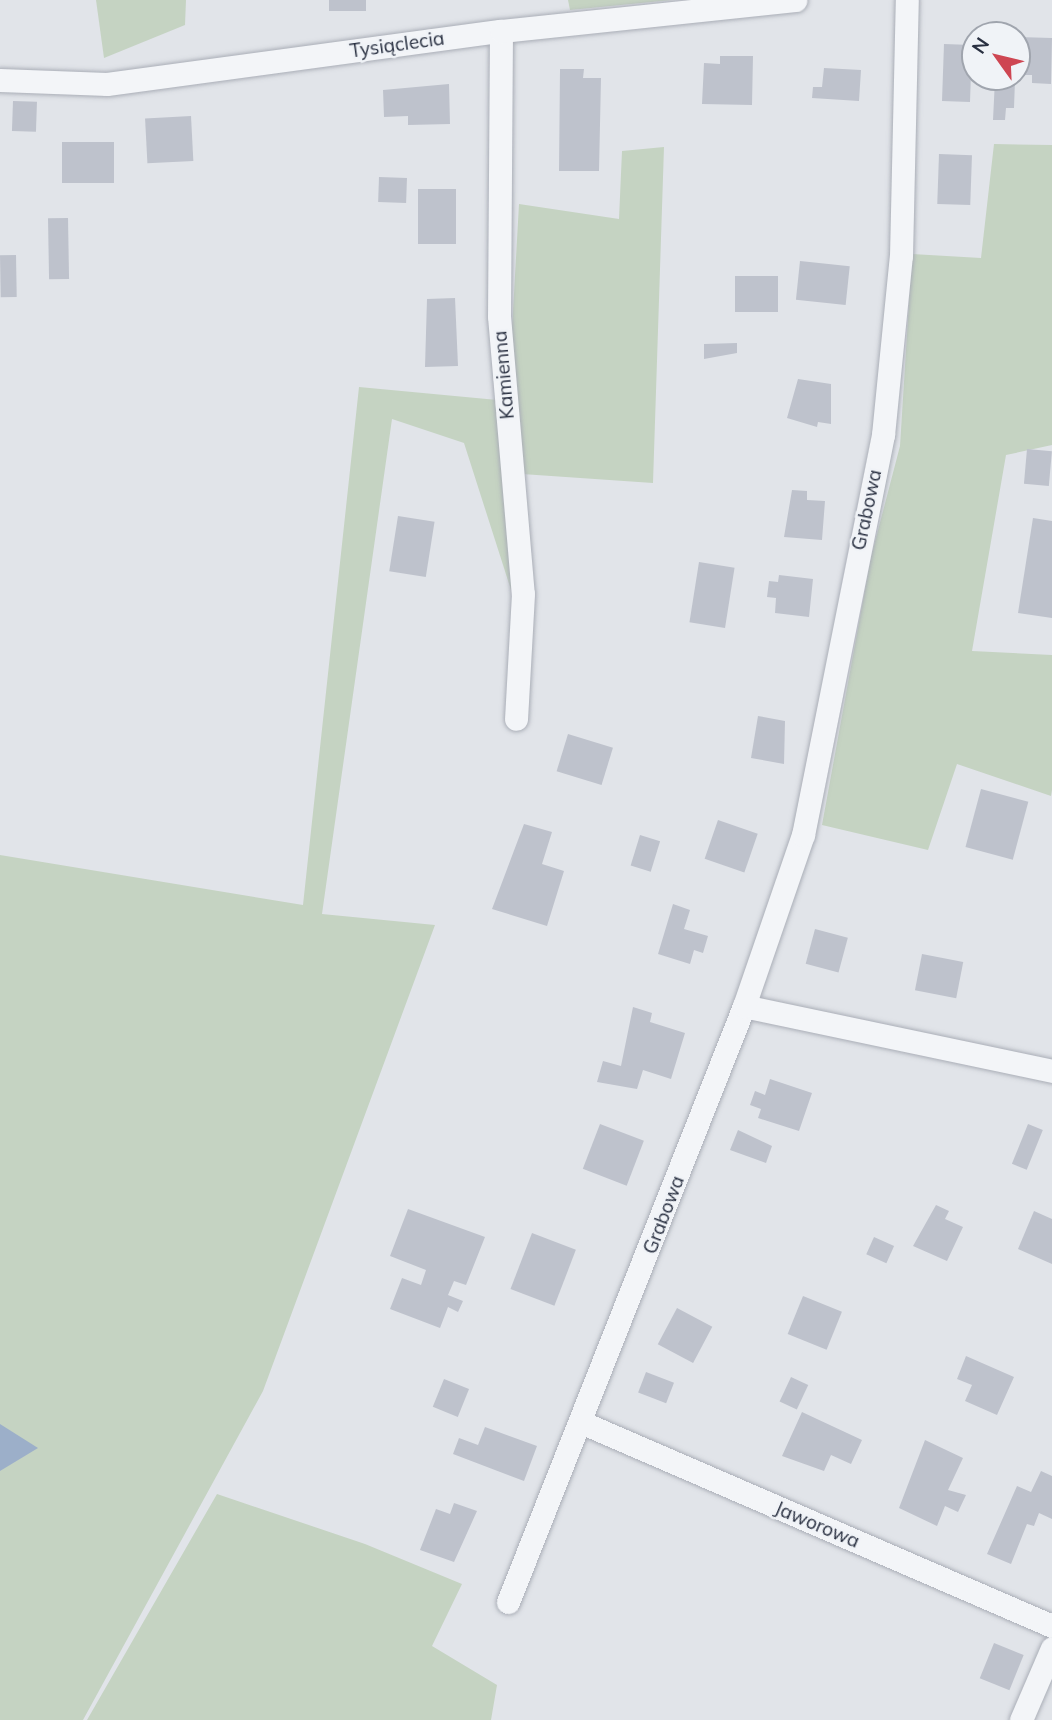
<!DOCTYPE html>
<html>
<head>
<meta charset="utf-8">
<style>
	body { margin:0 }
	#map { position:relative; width:1052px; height:1720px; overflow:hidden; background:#e1e4e9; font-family:Mulish,sans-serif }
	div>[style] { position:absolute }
	.green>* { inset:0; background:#c5d3c2 }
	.water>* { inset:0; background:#9cafc9 }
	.building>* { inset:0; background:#bec2cc; transform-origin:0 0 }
	.roads { filter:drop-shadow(0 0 2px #aaaeb7) drop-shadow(0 0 2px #aaaeb7) }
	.street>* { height:23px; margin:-11.5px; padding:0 11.5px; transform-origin:11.5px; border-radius:11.5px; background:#f3f5f8 }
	span { translate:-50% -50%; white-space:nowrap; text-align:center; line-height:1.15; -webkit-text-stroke:5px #f0f3f7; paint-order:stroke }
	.street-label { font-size:19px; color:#293041 }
	.north { position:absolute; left:961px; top:21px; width:70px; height:70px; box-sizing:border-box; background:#f0f3f7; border:2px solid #a0a5ae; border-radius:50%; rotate:304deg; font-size:19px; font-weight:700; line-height:28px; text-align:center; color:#293041 }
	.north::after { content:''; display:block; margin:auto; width:24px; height:32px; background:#ce4652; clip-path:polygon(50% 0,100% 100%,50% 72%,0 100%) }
</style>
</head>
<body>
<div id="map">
	<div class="green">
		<i style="clip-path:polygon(96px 0,186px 0,185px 25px,104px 58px)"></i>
		<i style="clip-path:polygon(568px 0,672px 0,570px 10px)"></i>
		<i style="clip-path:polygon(994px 144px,1052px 145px,1052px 445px,1006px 455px,972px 651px,1052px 655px,1052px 790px,1051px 796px,957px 764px,928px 850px,822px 825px,871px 557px,900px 446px,912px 254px,981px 258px)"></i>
		<i style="clip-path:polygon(664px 147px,653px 483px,522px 474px,511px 590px,464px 443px,392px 419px,322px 914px,435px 925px,263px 1391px,83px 1720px,0 1720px,0 855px,303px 905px,359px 387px,508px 401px,519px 204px,619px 219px,622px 151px)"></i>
		<i style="clip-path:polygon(217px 1494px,365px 1544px,462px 1584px,432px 1646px,497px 1685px,491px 1720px,87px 1720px)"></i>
	</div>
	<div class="water">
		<i style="clip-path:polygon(0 1424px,38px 1448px,0 1471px)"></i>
	</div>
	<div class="building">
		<i style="left:329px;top:0;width:37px;height:11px"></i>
		<i style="clip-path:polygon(1018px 37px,1052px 38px,1051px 84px,1032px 83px,1032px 75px,1017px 75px)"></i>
		<i style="left:944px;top:44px;width:28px;height:57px;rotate:2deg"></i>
		<i style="clip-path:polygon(720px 56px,753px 56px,752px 105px,702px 104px,704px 63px,720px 64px)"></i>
		<i style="clip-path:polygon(824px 68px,861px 70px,859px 101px,812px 98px,813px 87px,822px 87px)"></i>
		<i style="clip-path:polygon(560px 69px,584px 69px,583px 78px,601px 78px,599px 171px,559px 171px)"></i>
		<i style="clip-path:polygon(995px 79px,1015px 80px,1014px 108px,1006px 108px,1005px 120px,993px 120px)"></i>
		<i style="clip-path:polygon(449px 84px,450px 124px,408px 125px,408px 116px,384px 117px,383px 90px)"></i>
		<i style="left:13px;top:101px;width:24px;height:30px;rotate:2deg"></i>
		<i style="left:191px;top:116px;width:45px;height:46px;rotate:87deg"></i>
		<i style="left:114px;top:142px;width:41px;height:52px;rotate:90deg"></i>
		<i style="left:939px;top:154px;width:33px;height:50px;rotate:2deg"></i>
		<i style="left:379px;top:177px;width:28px;height:25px;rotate:2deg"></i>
		<i style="left:418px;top:189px;width:38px;height:55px"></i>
		<i style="left:68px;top:218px;width:61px;height:20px;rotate:89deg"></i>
		<i style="left:16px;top:255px;width:42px;height:16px;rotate:89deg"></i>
		<i style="left:800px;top:261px;width:50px;height:39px;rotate:6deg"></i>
		<i style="left:735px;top:276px;width:43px;height:36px"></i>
		<i style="clip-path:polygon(455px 298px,458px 366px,425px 367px,427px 299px)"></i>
		<i style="clip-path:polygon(737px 343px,737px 353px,704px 359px,704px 344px)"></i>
		<i style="clip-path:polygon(798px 379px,831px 384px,831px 424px,818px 422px,817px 427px,787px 418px)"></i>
		<i style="left:1027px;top:449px;width:25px;height:35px;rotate:5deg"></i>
		<i style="clip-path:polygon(792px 490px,807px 491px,807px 500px,825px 501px,822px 540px,784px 537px)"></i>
		<i style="left:398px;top:516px;width:37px;height:56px;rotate:9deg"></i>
		<i style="clip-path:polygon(1033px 518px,1052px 521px,1052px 618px,1018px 613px)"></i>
		<i style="left:699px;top:562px;width:36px;height:61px;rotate:9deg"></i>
		<i style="clip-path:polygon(779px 575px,813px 579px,809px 617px,775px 613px,776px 598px,767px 597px,769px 581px,778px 582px)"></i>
		<i style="clip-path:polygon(758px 716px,785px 721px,784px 764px,751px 758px)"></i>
		<i style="left:568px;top:734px;width:47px;height:39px;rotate:17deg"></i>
		<i style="left:981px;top:789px;width:49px;height:60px;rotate:15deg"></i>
		<i style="left:718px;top:820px;width:42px;height:41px;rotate:19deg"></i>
		<i style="clip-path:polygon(524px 824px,552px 832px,542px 864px,564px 871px,547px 926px,492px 909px)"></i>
		<i style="left:640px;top:835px;width:21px;height:32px;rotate:17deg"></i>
		<i style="clip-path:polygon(673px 904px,690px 910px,684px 929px,708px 936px,703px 953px,694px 950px,690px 964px,658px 954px)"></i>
		<i style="left:815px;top:929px;width:34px;height:36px;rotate:15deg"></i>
		<i style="left:922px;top:954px;width:42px;height:37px;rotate:11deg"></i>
		<i style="clip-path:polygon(633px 1007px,652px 1013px,650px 1022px,685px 1033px,671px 1079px,643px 1070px,637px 1089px,597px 1082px,603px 1061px,621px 1066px)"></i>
		<i style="clip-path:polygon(770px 1079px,812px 1093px,799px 1131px,758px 1118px,761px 1109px,750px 1105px,755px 1091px,765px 1095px)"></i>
		<i style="left:600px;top:1124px;width:47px;height:48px;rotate:21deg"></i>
		<i style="left:1028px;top:1124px;width:16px;height:43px;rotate:22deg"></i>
		<i style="clip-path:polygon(738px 1130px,772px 1146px,766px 1163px,730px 1150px)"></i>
		<i style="clip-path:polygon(936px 1205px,949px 1211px,945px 1219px,963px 1227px,947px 1261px,913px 1246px)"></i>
		<i style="clip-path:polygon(408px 1209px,485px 1237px,466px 1285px,454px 1281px,448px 1295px,463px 1301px,458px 1312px,448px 1307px,440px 1328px,390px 1309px,402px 1278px,421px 1285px,426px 1270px,390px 1256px)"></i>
		<i style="clip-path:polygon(1034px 1211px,1052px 1219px,1052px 1264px,1018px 1249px)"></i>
		<i style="left:532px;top:1233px;width:47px;height:60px;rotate:21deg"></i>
		<i style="left:874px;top:1237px;width:22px;height:19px;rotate:24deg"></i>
		<i style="left:803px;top:1296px;width:42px;height:41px;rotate:22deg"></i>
		<i style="left:677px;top:1308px;width:40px;height:41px;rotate:28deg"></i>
		<i style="clip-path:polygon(966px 1356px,1014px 1377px,997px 1415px,965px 1401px,972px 1385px,957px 1379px)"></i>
		<i style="left:646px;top:1372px;width:30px;height:22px;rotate:21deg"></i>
		<i style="left:791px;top:1377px;width:19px;height:27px;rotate:25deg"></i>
		<i style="left:444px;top:1379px;width:27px;height:30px;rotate:22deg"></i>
		<i style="clip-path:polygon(802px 1412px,862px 1440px,851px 1464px,831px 1455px,824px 1471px,782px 1456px)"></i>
		<i style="clip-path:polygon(485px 1427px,537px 1446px,524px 1481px,453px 1454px,459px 1438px,478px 1445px)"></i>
		<i style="clip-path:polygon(925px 1440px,963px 1458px,948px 1490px,966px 1495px,958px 1512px,945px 1506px,937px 1526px,899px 1508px)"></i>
		<i style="clip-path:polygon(1041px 1471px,1052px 1476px,1052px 1519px,1039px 1513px,1034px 1526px,1027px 1524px,1011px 1564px,987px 1554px,1017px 1486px,1031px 1492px)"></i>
		<i style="clip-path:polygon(454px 1503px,477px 1511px,454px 1562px,420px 1550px,436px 1509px,450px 1514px)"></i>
		<i style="left:994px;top:1643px;width:32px;height:38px;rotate:22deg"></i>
	</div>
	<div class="roads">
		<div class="street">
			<i style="left:501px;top:31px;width:285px;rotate:90.4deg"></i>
			<i style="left:499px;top:316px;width:279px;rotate:85.1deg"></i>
			<i style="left:523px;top:594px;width:125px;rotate:93.2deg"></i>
			<i style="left:0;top:80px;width:107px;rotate:2.1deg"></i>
			<i style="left:107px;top:84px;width:398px;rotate:-7.7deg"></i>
			<i style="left:501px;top:31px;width:296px;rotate:-6deg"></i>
			<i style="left:744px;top:1006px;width:315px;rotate:11.9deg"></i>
			<i style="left:583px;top:1423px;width:511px;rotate:23.4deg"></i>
			<i style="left:508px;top:1602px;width:641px;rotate:-68.4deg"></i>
			<i style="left:744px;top:1006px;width:181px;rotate:-71deg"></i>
			<i style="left:803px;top:835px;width:408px;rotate:-78.7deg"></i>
			<i style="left:883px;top:435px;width:180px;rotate:-84.3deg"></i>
			<i style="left:901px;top:256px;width:256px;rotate:-88.7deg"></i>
			<i style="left:1021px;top:1720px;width:78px;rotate:-66.7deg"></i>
		</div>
	</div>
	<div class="street-label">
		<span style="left:397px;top:45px;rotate:-8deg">Tysiąclecia</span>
		<span style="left:504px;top:375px;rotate:-95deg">Kamienna</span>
		<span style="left:867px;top:510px;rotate:-78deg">Grabowa</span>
		<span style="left:664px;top:1215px;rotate:-69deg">Grabowa</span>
		<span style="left:817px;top:1525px;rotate:23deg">Jaworowa</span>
	</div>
	<div class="north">N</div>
</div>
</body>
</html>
